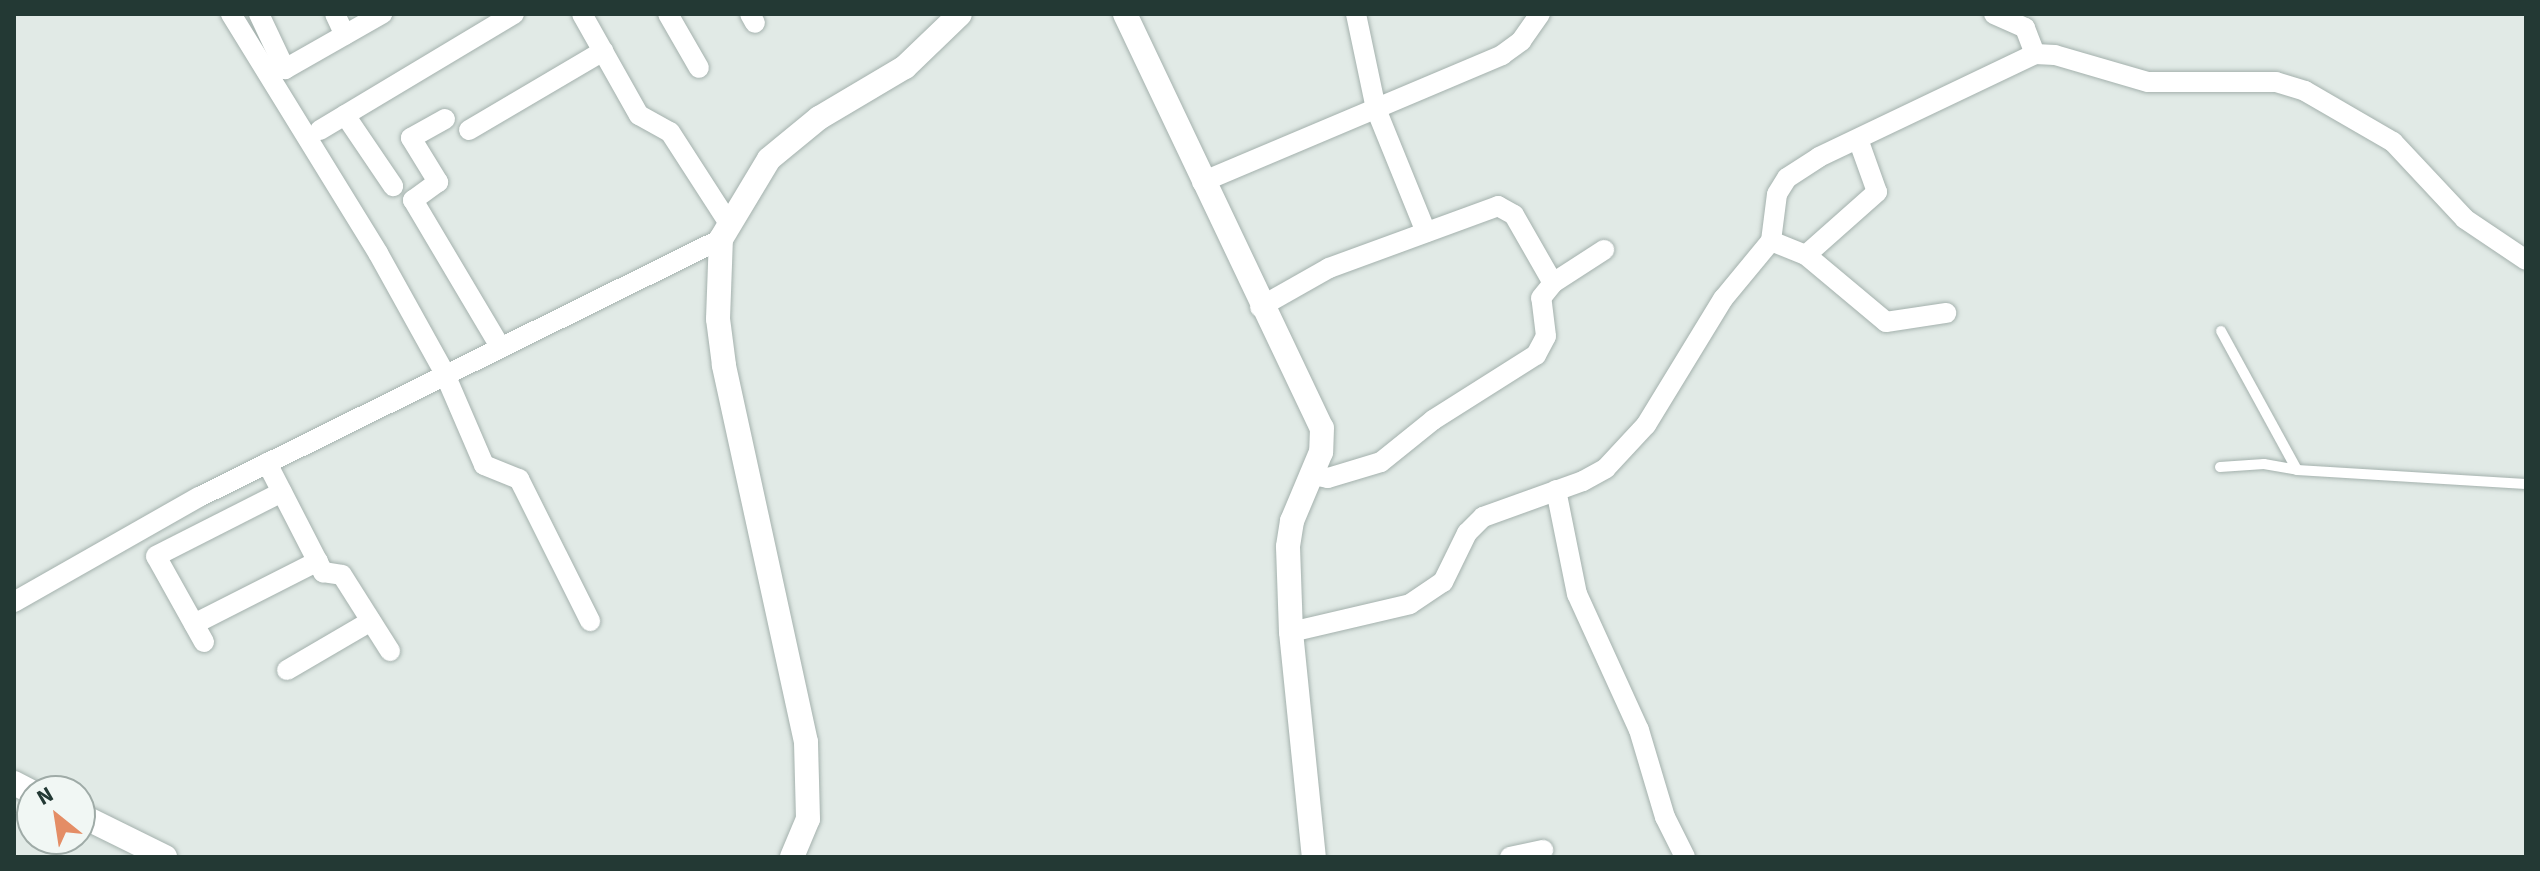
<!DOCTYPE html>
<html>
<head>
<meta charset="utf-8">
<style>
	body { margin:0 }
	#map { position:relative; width:2540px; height:871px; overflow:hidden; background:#e1eae6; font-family:"Source Sans 3",sans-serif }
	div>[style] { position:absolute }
	.roads { filter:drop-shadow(0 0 2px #a4b1ad) drop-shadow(0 0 2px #a4b1ad) }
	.lane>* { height:10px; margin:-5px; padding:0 5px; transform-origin:5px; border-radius:5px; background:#fff }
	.street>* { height:20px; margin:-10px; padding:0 10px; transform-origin:10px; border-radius:10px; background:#fff }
	.secondary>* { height:24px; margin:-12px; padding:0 12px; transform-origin:12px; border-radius:12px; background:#fff }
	span { translate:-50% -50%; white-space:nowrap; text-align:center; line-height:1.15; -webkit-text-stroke:6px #f1f7f4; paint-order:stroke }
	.frame { position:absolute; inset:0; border:16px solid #233934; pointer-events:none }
	.north { position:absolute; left:16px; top:775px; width:80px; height:80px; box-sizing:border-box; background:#f1f7f4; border:2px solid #9faba7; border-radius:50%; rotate:330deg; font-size:22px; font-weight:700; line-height:32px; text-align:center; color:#233934 }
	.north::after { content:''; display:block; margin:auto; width:28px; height:36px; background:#e48d65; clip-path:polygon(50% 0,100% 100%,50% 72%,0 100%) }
</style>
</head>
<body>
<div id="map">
	<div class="roads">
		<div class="lane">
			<i style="left:2221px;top:331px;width:158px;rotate:61.3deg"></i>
			<i style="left:2297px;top:470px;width:229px;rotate:3.5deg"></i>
			<i style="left:2220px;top:467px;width:44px;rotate:-3.9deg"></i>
			<i style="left:2264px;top:464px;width:34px;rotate:10deg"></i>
		</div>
		<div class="street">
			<i style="left:231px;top:14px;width:281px;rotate:58.4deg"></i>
			<i style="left:378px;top:253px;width:136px;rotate:61deg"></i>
			<i style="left:444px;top:372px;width:101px;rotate:66.7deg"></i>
			<i style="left:484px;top:465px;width:38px;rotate:22deg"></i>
			<i style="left:519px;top:479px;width:159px;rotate:63.4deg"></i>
			<i style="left:259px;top:14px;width:61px;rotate:64.7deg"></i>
			<i style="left:285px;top:69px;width:112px;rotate:-29.6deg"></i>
			<i style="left:335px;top:14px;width:23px;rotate:65deg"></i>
			<i style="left:582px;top:14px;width:116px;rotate:60.6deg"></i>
			<i style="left:639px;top:115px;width:35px;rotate:29deg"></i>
			<i style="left:670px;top:132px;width:107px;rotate:57.2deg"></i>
			<i style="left:668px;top:14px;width:62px;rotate:60.1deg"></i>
			<i style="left:750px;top:14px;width:10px;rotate:61deg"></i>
			<i style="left:1356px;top:14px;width:97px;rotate:78.1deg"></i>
			<i style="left:1376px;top:109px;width:133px;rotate:67.9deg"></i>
			<i style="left:1994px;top:14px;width:34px;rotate:24deg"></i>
			<i style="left:2025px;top:28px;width:28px;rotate:69deg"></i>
			<i style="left:345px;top:115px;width:86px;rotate:55.9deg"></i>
			<i style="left:445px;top:119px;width:39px;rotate:151deg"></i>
			<i style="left:411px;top:138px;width:52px;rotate:58.5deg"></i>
			<i style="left:438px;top:182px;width:31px;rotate:144deg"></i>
			<i style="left:413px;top:200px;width:169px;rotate:59.3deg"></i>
			<i style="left:320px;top:130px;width:226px;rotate:-30.9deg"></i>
			<i style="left:469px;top:130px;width:156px;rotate:-30.5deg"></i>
			<i style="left:1202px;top:182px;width:326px;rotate:-22.9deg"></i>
			<i style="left:1502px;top:55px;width:24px;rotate:-36deg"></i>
			<i style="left:1521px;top:41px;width:33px;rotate:-55deg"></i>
			<i style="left:1771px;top:241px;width:38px;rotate:22deg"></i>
			<i style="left:1806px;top:255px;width:104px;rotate:39.9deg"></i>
			<i style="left:1886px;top:322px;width:61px;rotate:-8.5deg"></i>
			<i style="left:1806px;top:255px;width:95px;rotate:-41.6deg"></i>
			<i style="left:1877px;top:192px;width:56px;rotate:-109.7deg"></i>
			<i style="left:1260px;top:307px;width:79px;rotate:-29.5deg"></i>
			<i style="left:1329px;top:268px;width:180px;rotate:-20.1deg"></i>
			<i style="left:1498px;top:206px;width:18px;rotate:29deg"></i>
			<i style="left:1514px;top:215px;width:78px;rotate:60.2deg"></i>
			<i style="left:267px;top:463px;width:123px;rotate:62.8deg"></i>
			<i style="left:323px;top:572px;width:19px;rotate:9deg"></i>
			<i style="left:342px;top:575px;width:90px;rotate:57.7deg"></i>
			<i style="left:1313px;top:475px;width:15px;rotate:11deg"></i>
			<i style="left:1328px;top:478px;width:55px;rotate:-16.8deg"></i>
			<i style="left:1381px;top:462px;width:67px;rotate:-38.9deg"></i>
			<i style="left:1433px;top:420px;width:122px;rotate:-32.3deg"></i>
			<i style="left:1536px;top:355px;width:21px;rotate:-62deg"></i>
			<i style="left:1546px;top:336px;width:38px;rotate:-97deg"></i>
			<i style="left:1541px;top:298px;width:19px;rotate:-51deg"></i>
			<i style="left:1553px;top:283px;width:61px;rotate:-32.9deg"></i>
			<i style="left:1556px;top:490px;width:106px;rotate:78.6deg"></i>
			<i style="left:1577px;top:594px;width:149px;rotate:65.5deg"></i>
			<i style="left:1639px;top:730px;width:91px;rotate:73.4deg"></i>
			<i style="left:1665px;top:817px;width:45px;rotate:63.4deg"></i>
			<i style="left:14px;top:602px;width:213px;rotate:-29.6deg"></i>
			<i style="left:199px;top:497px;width:582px;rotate:-26.3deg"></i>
			<i style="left:194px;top:624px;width:139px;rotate:-26.9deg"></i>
			<i style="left:1291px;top:632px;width:122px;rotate:-13.2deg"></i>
			<i style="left:1410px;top:604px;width:40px;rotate:-34deg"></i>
			<i style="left:1443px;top:582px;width:55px;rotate:-63.9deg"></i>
			<i style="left:1467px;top:533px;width:23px;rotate:-45deg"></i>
			<i style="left:1483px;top:517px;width:106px;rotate:-19.8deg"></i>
			<i style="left:1583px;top:481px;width:26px;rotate:-29deg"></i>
			<i style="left:1606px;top:468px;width:59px;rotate:-47.1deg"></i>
			<i style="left:1646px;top:425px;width:148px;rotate:-58.6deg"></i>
			<i style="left:1723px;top:299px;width:75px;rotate:-50.4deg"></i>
			<i style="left:1771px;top:241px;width:47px;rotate:-82.7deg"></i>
			<i style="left:1777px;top:194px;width:19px;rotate:-58deg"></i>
			<i style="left:1787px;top:178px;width:38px;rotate:-33deg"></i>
			<i style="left:1819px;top:157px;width:239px;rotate:-25.5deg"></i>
			<i style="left:2035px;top:54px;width:20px;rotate:3deg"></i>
			<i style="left:2055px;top:55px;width:97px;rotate:16.2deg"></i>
			<i style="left:2148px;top:82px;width:128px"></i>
			<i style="left:2276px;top:82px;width:30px;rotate:17deg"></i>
			<i style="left:2305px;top:91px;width:102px;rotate:30.1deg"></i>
			<i style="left:2393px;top:142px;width:105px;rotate:46.9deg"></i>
			<i style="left:2465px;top:219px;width:73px;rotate:33.9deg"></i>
			<i style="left:204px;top:642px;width:98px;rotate:-119.2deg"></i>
			<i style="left:156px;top:556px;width:141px;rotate:-26.9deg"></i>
			<i style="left:287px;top:670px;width:97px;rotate:-30.3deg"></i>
			<i style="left:1510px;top:857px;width:34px;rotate:-12deg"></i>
		</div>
		<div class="secondary">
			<i style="left:1125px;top:14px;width:458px;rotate:64.6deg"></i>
			<i style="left:1322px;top:428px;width:24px;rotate:92deg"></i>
			<i style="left:1321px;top:452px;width:75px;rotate:112.8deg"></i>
			<i style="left:1292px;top:521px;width:26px;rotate:99deg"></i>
			<i style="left:1288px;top:547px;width:85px;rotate:88deg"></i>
			<i style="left:1291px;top:632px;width:226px;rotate:84.2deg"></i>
			<i style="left:14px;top:783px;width:20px;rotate:27deg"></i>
			<i style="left:80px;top:815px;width:95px;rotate:26.3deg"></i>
			<i style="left:792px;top:857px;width:41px;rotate:-67.2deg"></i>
			<i style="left:808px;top:819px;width:77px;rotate:-91.5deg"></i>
			<i style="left:806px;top:742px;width:386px;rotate:-102.3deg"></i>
			<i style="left:724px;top:365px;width:46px;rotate:-97.4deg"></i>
			<i style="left:718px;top:319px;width:80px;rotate:-87.9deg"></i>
			<i style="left:721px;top:239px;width:93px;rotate:-59deg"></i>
			<i style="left:769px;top:159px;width:65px;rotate:-39.4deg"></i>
			<i style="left:819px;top:118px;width:100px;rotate:-30.7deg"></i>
			<i style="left:905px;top:67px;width:76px;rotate:-43.9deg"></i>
		</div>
	</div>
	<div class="frame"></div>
	<div class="north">N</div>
</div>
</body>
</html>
